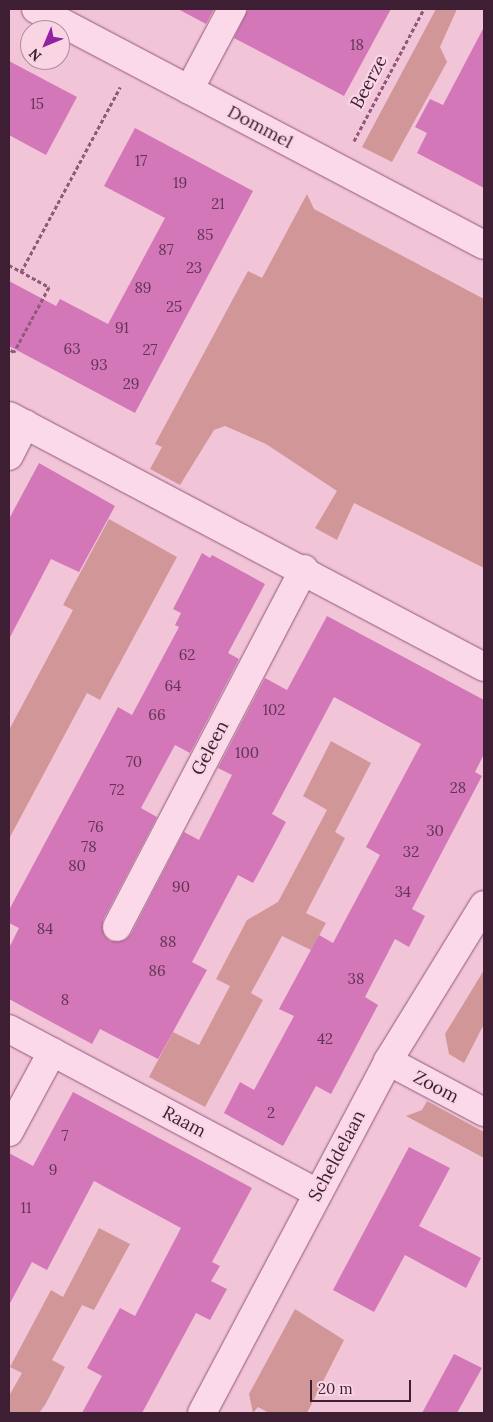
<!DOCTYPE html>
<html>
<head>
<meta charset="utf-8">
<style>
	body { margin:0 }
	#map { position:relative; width:493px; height:1422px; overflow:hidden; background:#f2c4d8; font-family:Lora,serif }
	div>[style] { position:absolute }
	.green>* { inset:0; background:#d19798 }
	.building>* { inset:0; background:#d377b9 }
	.path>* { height:3px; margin-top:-1.5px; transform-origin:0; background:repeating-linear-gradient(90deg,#8f5979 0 4px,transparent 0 6.5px) }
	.roads { filter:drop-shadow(0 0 1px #8f5979) drop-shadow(0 0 1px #8f5979) }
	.minor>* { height:28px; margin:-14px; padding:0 14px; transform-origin:14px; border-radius:14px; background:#fcd9e8 }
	span { translate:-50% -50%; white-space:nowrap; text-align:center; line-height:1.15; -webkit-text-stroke:4.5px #f9d5e4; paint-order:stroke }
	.number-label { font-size:15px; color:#633454 }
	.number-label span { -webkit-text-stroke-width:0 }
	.street-label { font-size:18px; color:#3e1e32 }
	.frame { position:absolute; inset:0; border:10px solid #3e1e32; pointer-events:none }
	.north { position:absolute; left:20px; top:20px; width:50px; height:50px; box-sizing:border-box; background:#f9d5e4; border:1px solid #ae8c9d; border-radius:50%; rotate:225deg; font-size:14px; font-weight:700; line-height:20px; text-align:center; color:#3e1e32 }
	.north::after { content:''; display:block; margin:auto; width:18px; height:22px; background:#9123a3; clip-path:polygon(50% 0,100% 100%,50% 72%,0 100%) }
	.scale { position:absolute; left:310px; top:1380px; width:101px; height:22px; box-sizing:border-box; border:2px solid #3e1e32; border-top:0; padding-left:6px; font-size:15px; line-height:18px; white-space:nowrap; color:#3e1e32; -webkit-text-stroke:4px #f9d5e4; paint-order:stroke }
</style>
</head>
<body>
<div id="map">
	<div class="green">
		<i style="clip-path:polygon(436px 9px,457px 9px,440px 47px,447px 62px,392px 162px,362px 147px)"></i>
		<i style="clip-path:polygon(307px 194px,314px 209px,484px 299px,484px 568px,354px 503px,337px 540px,315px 528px,337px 491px,266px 444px,225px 426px,214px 430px,180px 485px,150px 469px,162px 447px,155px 444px,248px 271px,262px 278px)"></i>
		<i style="clip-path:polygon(109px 519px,177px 557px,100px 700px,87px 693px,9px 839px,9px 730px,73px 610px,63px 605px)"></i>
		<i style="clip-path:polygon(331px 741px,371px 763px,335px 832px,345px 838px,306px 913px,326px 923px,311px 950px,282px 936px,251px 993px,263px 1000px,205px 1107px,149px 1077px,173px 1032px,199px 1045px,230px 986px,216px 979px,247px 920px,278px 902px,327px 810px,303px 796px)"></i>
		<i style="clip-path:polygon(484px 970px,484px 1024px,464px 1063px,449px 1054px,445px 1034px)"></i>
		<i style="clip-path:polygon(427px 1101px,484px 1132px,484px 1158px,406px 1116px,422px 1110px)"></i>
		<i style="clip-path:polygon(99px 1228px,130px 1244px,94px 1310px,82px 1305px,52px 1360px,65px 1367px,45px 1405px,39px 1413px,9px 1413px,9px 1396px,22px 1373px,10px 1367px,51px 1290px,63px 1297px)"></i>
		<i style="clip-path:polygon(295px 1309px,344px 1340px,307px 1413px,269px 1413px,258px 1407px,253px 1413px,249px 1394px)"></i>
	</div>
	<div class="building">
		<i style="clip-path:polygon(178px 9px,214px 9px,206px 24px)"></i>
		<i style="clip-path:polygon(248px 9px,391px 9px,344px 96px,234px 38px)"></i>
		<i style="clip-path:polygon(484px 27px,484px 188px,417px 153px,427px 133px,415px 127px,430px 99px,443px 105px)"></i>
		<i style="clip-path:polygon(9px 61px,77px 97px,46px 155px,9px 135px)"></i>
		<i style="clip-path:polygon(135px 128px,253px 191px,135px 413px,9px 346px,9px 281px,56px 306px,60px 299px,108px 324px,165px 218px,104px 186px)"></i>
		<i style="clip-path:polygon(39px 463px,115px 506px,79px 572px,51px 559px,9px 639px,9px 519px)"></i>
		<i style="clip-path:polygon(202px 553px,210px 558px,212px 555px,265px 584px,228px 653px,239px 659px,237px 663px,190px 753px,175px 745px,141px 808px,157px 817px,103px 920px,104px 935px,110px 941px,125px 940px,131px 934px,184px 832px,199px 840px,232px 775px,218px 768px,265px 678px,287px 690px,327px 616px,484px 700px,484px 754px,475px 772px,482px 776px,412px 909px,425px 916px,409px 947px,395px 939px,365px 997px,378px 1005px,339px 1079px,331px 1094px,316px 1086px,283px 1146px,224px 1113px,240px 1082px,254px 1090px,294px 1016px,279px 1009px,319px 935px,333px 943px,380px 855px,366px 847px,421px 744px,334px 697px,272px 814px,286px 822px,270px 852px,253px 883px,238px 875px,192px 962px,207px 970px,158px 1059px,100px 1029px,92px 1044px,9px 999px,9px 948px,19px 928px,9px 923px,9px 910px,118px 707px,132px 715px,179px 627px,175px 625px,181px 613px,173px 609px)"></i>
		<i style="clip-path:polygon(73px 1092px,252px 1188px,212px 1262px,220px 1266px,211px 1281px,227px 1289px,210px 1320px,196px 1313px,142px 1413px,82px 1413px,102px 1376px,87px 1368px,120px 1308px,135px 1316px,181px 1228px,94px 1181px,47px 1270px,32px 1262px,9px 1305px,9px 1153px,33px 1166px)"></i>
		<i style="clip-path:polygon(409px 1147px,450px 1168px,419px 1226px,481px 1258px,466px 1288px,405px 1255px,374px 1312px,333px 1290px)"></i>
		<i style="clip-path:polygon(454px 1354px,482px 1368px,457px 1413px,422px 1413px)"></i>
	</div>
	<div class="path">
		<i style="left:354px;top:141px;width:149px;rotate:-62.1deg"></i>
		<i style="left:9px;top:265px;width:46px;rotate:28.8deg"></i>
		<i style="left:49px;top:287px;width:74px;rotate:118.3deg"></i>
		<i style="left:14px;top:352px;width:6px;rotate:-149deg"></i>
		<i style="left:21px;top:272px;width:210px;rotate:-61.8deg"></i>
	</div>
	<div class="roads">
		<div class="minor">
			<i style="left:36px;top:9px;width:506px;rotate:27.78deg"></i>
			<i style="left:189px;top:90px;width:92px;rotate:-62deg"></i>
			<i style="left:9px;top:416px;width:537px;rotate:27.85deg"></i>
			<i style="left:9px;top:456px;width:36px;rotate:-63deg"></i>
			<i style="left:117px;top:927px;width:404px;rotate:-62.4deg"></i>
			<i style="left:9px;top:1029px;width:349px;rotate:28deg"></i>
			<i style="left:388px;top:1061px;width:109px;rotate:28deg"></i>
			<i style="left:9px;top:1132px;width:91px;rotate:-61.7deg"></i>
			<i style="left:202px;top:1413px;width:398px;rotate:-62.1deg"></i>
			<i style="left:388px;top:1061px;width:183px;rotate:-58.4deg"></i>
		</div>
	</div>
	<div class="number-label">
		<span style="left:357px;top:45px">18</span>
		<span style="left:37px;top:104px">15</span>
		<span style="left:141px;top:161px">17</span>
		<span style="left:180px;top:183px">19</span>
		<span style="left:218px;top:204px">21</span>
		<span style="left:205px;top:235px">85</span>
		<span style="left:166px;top:250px">87</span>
		<span style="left:194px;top:268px">23</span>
		<span style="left:143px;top:288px">89</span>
		<span style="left:174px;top:307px">25</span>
		<span style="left:122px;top:328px">91</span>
		<span style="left:72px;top:349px">63</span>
		<span style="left:150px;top:350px">27</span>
		<span style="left:99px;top:365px">93</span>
		<span style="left:131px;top:384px">29</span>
		<span style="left:187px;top:655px">62</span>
		<span style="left:173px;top:686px">64</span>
		<span style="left:274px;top:710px">102</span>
		<span style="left:157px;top:715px">66</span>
		<span style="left:247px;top:753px">100</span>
		<span style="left:134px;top:762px">70</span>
		<span style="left:458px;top:788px">28</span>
		<span style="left:117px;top:790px">72</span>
		<span style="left:96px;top:827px">76</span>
		<span style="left:435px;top:831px">30</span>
		<span style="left:89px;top:847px">78</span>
		<span style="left:411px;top:852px">32</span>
		<span style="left:77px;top:866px">80</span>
		<span style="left:181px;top:887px">90</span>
		<span style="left:403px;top:892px">34</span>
		<span style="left:45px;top:929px">84</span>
		<span style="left:168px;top:942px">88</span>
		<span style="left:157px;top:971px">86</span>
		<span style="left:356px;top:979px">38</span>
		<span style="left:65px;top:1000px">8</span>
		<span style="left:325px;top:1039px">42</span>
		<span style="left:271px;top:1113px">2</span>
		<span style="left:65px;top:1136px">7</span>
		<span style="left:53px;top:1170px">9</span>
		<span style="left:26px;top:1208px">11</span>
	</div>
	<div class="street-label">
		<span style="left:369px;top:82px;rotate:-62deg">Beerze</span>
		<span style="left:260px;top:127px;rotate:28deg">Dommel</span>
		<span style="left:210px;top:748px;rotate:-62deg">Geleen</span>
		<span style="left:436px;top:1087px;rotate:28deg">Zoom</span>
		<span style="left:184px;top:1122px;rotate:28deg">Raam</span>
		<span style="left:337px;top:1156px;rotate:-62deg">Scheldelaan</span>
	</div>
	<div class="frame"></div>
	<div class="north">N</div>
	<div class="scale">20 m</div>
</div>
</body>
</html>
